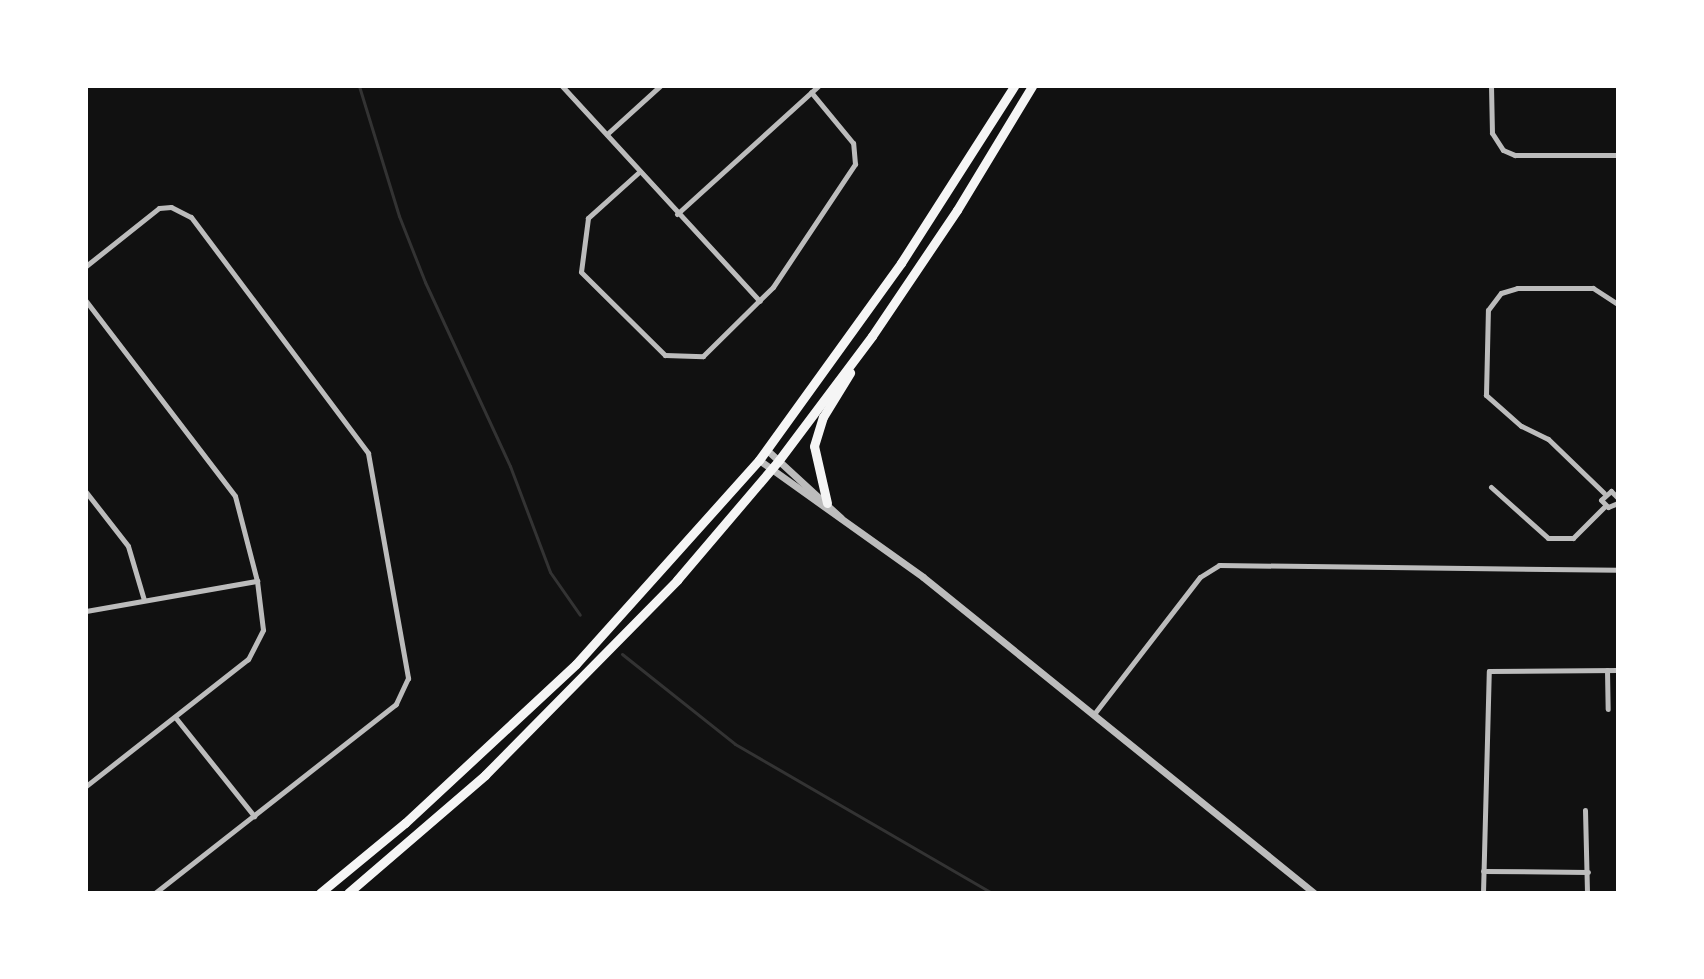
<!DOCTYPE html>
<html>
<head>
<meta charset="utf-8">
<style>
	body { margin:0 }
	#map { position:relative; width:1704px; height:979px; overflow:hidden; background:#111; font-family:"Alegreya Sans",sans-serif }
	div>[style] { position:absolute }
	.stream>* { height:3px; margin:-1.5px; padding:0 1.5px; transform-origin:1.5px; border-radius:1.5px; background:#333 }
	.minor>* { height:5px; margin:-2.5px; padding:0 2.5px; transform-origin:2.5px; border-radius:2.5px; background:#bcbcbc }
	.tertiary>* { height:7px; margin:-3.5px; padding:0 3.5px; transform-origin:3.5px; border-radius:3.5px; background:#bcbcbc }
	.trunk>* { height:9px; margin:-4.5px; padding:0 4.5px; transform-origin:4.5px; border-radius:4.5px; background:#f5f5f5 }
	span { translate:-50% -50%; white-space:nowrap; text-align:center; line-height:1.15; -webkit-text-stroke:6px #fff; paint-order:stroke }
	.frame { position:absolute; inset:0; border:88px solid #fff; pointer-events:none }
</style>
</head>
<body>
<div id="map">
	<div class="stream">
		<i style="left:359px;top:86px;width:136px;rotate:72.9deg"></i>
		<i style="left:399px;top:216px;width:71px;rotate:68.5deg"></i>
		<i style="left:425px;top:282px;width:203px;rotate:65.2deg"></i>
		<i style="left:510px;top:466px;width:113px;rotate:69.3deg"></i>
		<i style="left:550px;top:572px;width:52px;rotate:55.1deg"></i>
		<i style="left:622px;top:654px;width:144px;rotate:38.5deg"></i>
		<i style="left:735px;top:744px;width:297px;rotate:30.1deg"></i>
	</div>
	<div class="minor">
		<i style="left:562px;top:86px;width:292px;rotate:47.4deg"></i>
		<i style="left:1491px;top:86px;width:47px;rotate:88.8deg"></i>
		<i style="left:1492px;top:133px;width:20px;rotate:57deg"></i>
		<i style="left:1503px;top:150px;width:13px;rotate:23deg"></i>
		<i style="left:1515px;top:155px;width:103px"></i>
		<i style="left:607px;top:134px;width:72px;rotate:-42.2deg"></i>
		<i style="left:639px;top:172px;width:69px;rotate:138deg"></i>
		<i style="left:588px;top:218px;width:54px;rotate:97.4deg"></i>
		<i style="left:581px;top:272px;width:118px;rotate:44.7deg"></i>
		<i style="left:665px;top:355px;width:38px;rotate:2deg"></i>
		<i style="left:703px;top:356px;width:98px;rotate:-44.6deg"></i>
		<i style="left:773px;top:287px;width:148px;rotate:-56.3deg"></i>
		<i style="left:855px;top:164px;width:21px;rotate:-95deg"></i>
		<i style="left:853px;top:143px;width:66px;rotate:-129.5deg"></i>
		<i style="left:677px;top:214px;width:190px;rotate:-42.2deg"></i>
		<i style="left:86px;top:266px;width:93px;rotate:-38.5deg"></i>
		<i style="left:159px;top:208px;width:12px;rotate:-5deg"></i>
		<i style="left:171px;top:207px;width:22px;rotate:27deg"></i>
		<i style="left:191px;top:217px;width:295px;rotate:53.1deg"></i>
		<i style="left:368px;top:453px;width:229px;rotate:79.9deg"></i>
		<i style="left:408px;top:678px;width:29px;rotate:115deg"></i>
		<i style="left:396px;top:704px;width:306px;rotate:141.9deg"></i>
		<i style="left:86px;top:301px;width:245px;rotate:52.6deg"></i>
		<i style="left:235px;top:496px;width:88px;rotate:75.5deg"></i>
		<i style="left:257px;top:581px;width:49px;rotate:83deg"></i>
		<i style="left:263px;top:630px;width:33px;rotate:117deg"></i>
		<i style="left:248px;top:659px;width:206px;rotate:141.9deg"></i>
		<i style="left:1491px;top:487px;width:76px;rotate:41.8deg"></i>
		<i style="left:1548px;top:538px;width:25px"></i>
		<i style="left:1573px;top:538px;width:45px;rotate:-45deg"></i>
		<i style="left:86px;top:492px;width:68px;rotate:52.1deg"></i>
		<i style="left:128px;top:546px;width:56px;rotate:73.5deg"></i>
		<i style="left:1604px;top:493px;width:78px;rotate:-136deg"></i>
		<i style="left:1548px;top:439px;width:30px;rotate:-154deg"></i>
		<i style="left:1521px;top:426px;width:47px;rotate:-138.5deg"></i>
		<i style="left:1486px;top:395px;width:85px;rotate:-88.7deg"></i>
		<i style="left:1488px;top:310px;width:21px;rotate:-53deg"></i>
		<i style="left:1501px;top:293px;width:17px;rotate:-17deg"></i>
		<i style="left:1517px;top:288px;width:76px"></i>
		<i style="left:1593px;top:288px;width:30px;rotate:33deg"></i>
		<i style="left:1618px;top:498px;width:10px;rotate:-135deg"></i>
		<i style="left:1611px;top:491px;width:13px;rotate:138deg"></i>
		<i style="left:1601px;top:500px;width:10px;rotate:45deg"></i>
		<i style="left:1608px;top:507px;width:11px;rotate:-22deg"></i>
		<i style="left:86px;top:611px;width:174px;rotate:-10deg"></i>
		<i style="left:1607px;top:670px;width:39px;rotate:89deg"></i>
		<i style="left:1094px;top:714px;width:173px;rotate:-52.3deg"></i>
		<i style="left:1200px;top:577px;width:22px;rotate:-32deg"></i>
		<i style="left:1219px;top:565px;width:399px;rotate:0.7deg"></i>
		<i style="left:175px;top:717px;width:127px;rotate:51.4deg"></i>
		<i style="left:1585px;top:810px;width:83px;rotate:88.6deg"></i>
		<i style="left:1483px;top:871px;width:105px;rotate:0.5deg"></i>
		<i style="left:1483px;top:893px;width:222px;rotate:-88.5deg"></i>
		<i style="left:1489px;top:671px;width:129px;rotate:-0.4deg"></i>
	</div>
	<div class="tertiary">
		<i style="left:767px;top:450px;width:100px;rotate:42.6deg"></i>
		<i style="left:759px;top:460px;width:201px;rotate:35.5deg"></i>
		<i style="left:923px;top:577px;width:503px;rotate:38.94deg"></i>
	</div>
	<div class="trunk">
		<i style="left:827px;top:503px;width:58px;rotate:-102.8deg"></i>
		<i style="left:814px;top:446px;width:30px;rotate:-73deg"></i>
		<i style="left:823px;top:417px;width:52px;rotate:-58.5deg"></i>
		<i style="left:320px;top:893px;width:110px;rotate:-39.5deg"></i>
		<i style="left:405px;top:823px;width:233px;rotate:-42.9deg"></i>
		<i style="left:576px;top:664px;width:274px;rotate:-48.1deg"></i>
		<i style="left:759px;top:460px;width:243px;rotate:-54.2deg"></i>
		<i style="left:901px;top:263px;width:210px;rotate:-57.4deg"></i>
		<i style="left:348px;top:893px;width:181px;rotate:-40.7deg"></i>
		<i style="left:485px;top:775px;width:274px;rotate:-45.4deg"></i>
		<i style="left:677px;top:580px;width:157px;rotate:-49.6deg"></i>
		<i style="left:779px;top:460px;width:155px;rotate:-53.1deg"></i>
		<i style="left:872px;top:336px;width:152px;rotate:-56deg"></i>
		<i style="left:957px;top:210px;width:145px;rotate:-58.8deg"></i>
	</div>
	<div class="frame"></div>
</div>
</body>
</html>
